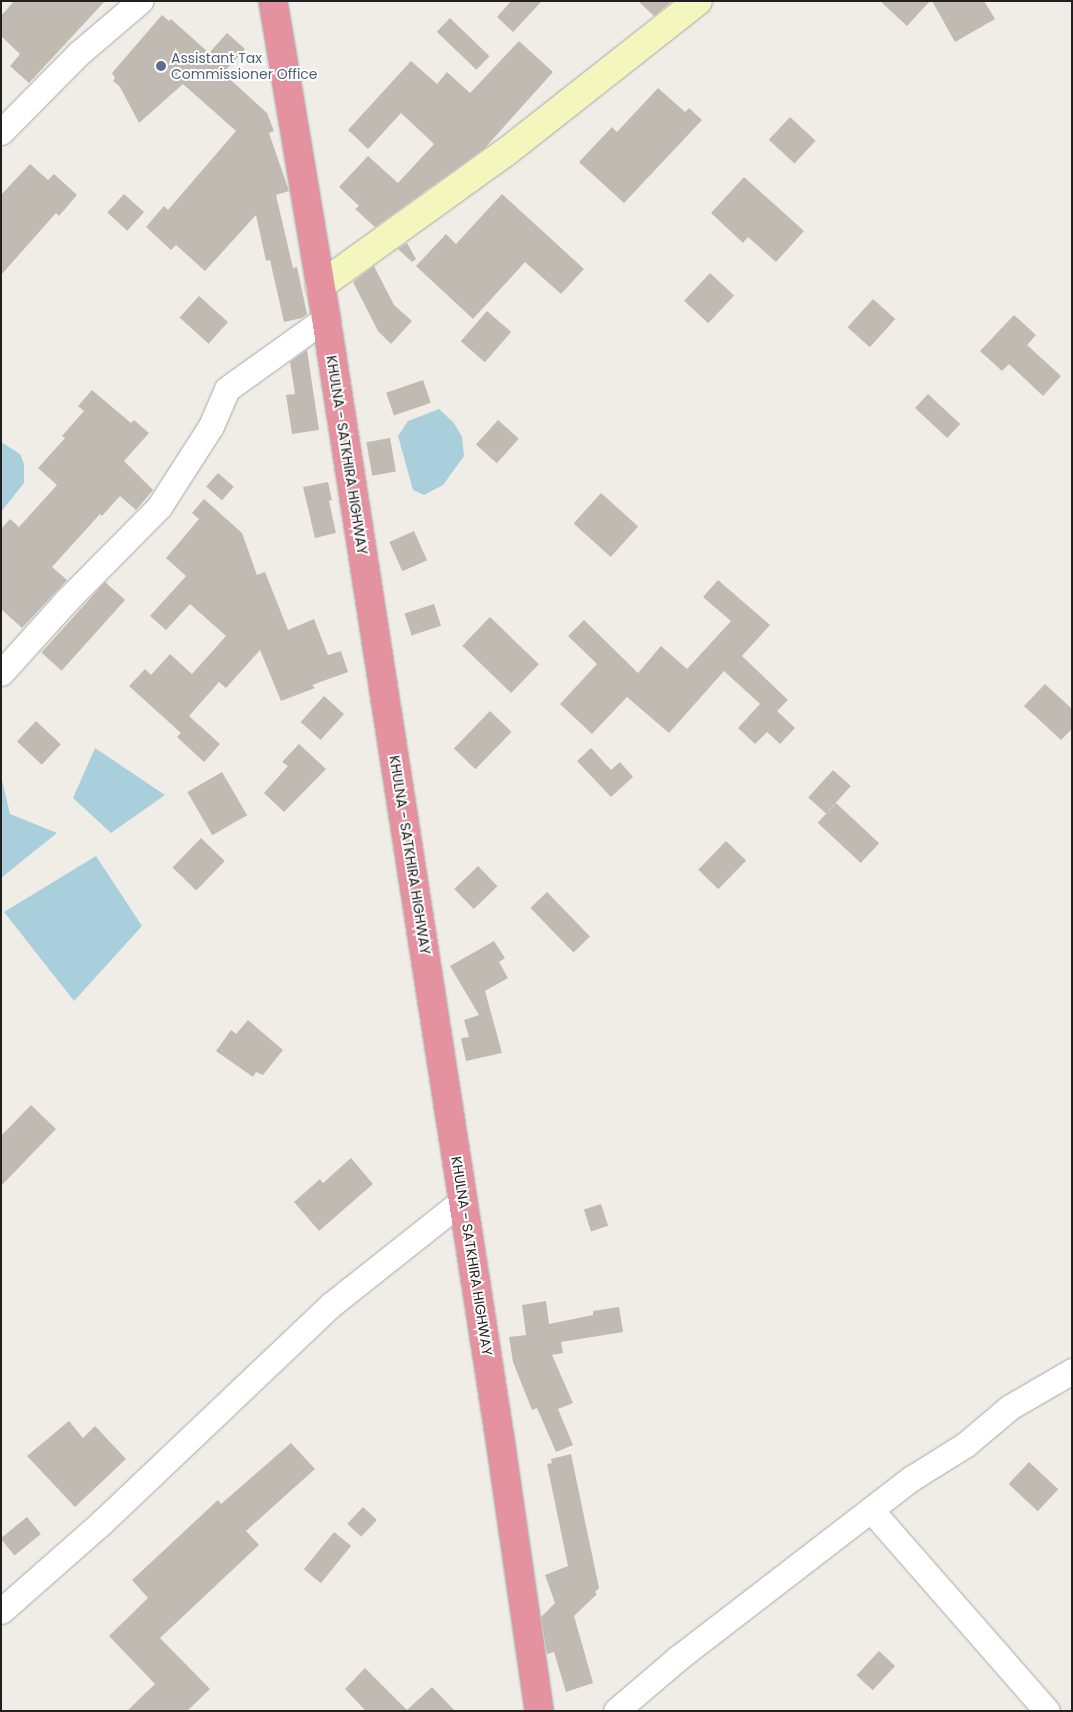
<!DOCTYPE html>
<html>
<head>
<meta charset="utf-8">
<style>
	body { margin:0 }
	#map { position:relative; width:1073px; height:1712px; overflow:hidden; background:#f0ede7; font-family:Poppins,sans-serif }
	div>[style] { position:absolute }
	.water>* { inset:0; background:#a9cfdc }
	.building>* { inset:0; background:#c1bab3; transform-origin:0 0 }
	.roads { filter:drop-shadow(0 0 1px #a7a7a7) drop-shadow(0 0 1px #a7a7a7) }
	.street>* { height:25px; margin:-12.5px; padding:0 12.5px; transform-origin:12.5px; border-radius:12.5px; background:#fff }
	.secondary>* { height:28px; margin:-14px; padding:0 14px; transform-origin:14px; border-radius:14px; background:#f3f7be }
	.highway>* { height:28px; margin:-14px; padding:0 14px; transform-origin:14px; border-radius:14px; background:#e4929f }
	.dots>* { width:14px; height:14px; translate:-50% -50%; box-sizing:border-box; border:2px solid #fff; border-radius:50% }
	span { translate:-50% -50%; white-space:nowrap; text-align:center; line-height:1.15; -webkit-text-stroke:4px #fff; paint-order:stroke }
	.service-label { font-size:14px; color:#4e5e75 }
	.left { translate:0 -50%; text-align:left }
	.street-label { font-size:14px; color:#202020 }
	.frame { position:absolute; inset:0; border:2px solid #202020; pointer-events:none }
</style>
</head>
<body>
<div id="map">
	<div class="water">
		<i style="clip-path:polygon(439px 409px,454px 423px,462px 437px,464px 456px,443px 485px,424px 495px,413px 490px,398px 436px,408px 421px)"></i>
		<i style="clip-path:polygon(1px 442px,20px 454px,24px 464px,24px 483px,1px 512px)"></i>
		<i style="clip-path:polygon(95px 748px,165px 795px,111px 833px,73px 798px)"></i>
		<i style="clip-path:polygon(1px 776px,10px 814px,57px 833px,1px 878px)"></i>
		<i style="clip-path:polygon(96px 856px,142px 926px,74px 1001px,4px 912px)"></i>
	</div>
	<div class="building">
		<i style="clip-path:polygon(14px 1px,105px 1px,29px 83px,10px 66px,20px 54px,1px 36px,1px 16px)"></i>
		<i style="clip-path:polygon(511px 1px,542px 1px,513px 32px,497px 17px)"></i>
		<i style="clip-path:polygon(638px 1px,672px 1px,654px 16px)"></i>
		<i style="clip-path:polygon(880px 1px,930px 1px,907px 26px)"></i>
		<i style="clip-path:polygon(932px 1px,984px 1px,995px 19px,955px 42px)"></i>
		<i style="clip-path:polygon(162px 15px,169px 21px,171px 19px,209px 53px,227px 33px,245px 49px,223px 73px,267px 113px,274px 131px,269px 133px,289px 191px,276px 195px,293px 268px,297px 267px,307px 314px,302px 318px,284px 322px,270px 260px,266px 261px,256px 215px,205px 271px,176px 245px,171px 250px,146px 227px,164px 206px,168px 210px,236px 131px,183px 84px,139px 123px,120px 87px,113px 81px,115px 78px,112px 73px)"></i>
		<i style="left:450px;top:18px;width:55px;height:19px;rotate:44deg"></i>
		<i style="clip-path:polygon(519px 41px,553px 72px,485px 148px,375px 227px,355px 209px,359px 206px,339px 187px,368px 156px,398px 183px,434px 144px,401px 113px,368px 149px,348px 130px,411px 61px,437px 84px,447px 72px,470px 93px)"></i>
		<i style="clip-path:polygon(658px 88px,685px 112px,689px 108px,702px 120px,624px 203px,579px 162px,612px 127px,617px 132px)"></i>
		<i style="left:790px;top:117px;width:35px;height:31px;rotate:43deg"></i>
		<i style="clip-path:polygon(30px 164px,48px 180px,54px 174px,77px 195px,59px 216px,56px 213px,1px 275px,1px 195px)"></i>
		<i style="clip-path:polygon(744px 177px,804px 231px,776px 262px,748px 237px,743px 243px,711px 213px)"></i>
		<i style="left:124px;top:194px;width:27px;height:25px;rotate:42deg"></i>
		<i style="clip-path:polygon(502px 194px,584px 269px,561px 294px,525px 262px,473px 319px,416px 266px,446px 234px,456px 244px)"></i>
		<i style="clip-path:polygon(407px 243px,416px 259px,412px 262px,398px 249px)"></i>
		<i style="clip-path:polygon(374px 266px,394px 305px,412px 321px,391px 344px,378px 331px,353px 282px)"></i>
		<i style="left:710px;top:273px;width:33px;height:38px;rotate:43deg"></i>
		<i style="left:199px;top:296px;width:39px;height:29px;rotate:42deg"></i>
		<i style="left:873px;top:299px;width:30px;height:38px;rotate:42deg"></i>
		<i style="left:487px;top:311px;width:32px;height:40px;rotate:41deg"></i>
		<i style="clip-path:polygon(1014px 315px,1036px 335px,1027px 345px,1061px 376px,1043px 396px,1009px 364px,1002px 371px,980px 351px)"></i>
		<i style="clip-path:polygon(307px 350px,319px 430px,292px 434px,286px 395px,295px 394px,290px 362px)"></i>
		<i style="left:423px;top:380px;width:24px;height:39px;rotate:71deg"></i>
		<i style="clip-path:polygon(92px 390px,131px 423px,134px 420px,149px 433px,124px 461px,153px 490px,136px 510px,120px 496px,102px 516px,100px 514px,52px 567px,67px 580px,22px 628px,1px 609px,1px 529px,10px 519px,19px 527px,57px 485px,38px 468px,65px 438px,62px 436px,84px 411px,78px 406px)"></i>
		<i style="left:928px;top:394px;width:44px;height:19px;rotate:43deg"></i>
		<i style="left:498px;top:420px;width:28px;height:33px;rotate:42deg"></i>
		<i style="left:390px;top:438px;width:34px;height:24px;rotate:80deg"></i>
		<i style="left:218px;top:473px;width:21px;height:18px;rotate:41deg"></i>
		<i style="clip-path:polygon(328px 482px,332px 500px,329px 501px,336px 533px,315px 538px,303px 487px)"></i>
		<i style="left:601px;top:493px;width:50px;height:41px;rotate:42deg"></i>
		<i style="clip-path:polygon(204px 499px,242px 533px,257px 575px,265px 572px,288px 630px,314px 619px,328px 655px,341px 651px,348px 672px,312px 685px,315px 688px,281px 701px,260px 650px,226px 688px,219px 682px,189px 716px,220px 744px,204px 762px,177px 737px,181px 733px,129px 686px,145px 669px,151px 675px,170px 654px,192px 674px,226px 636px,190px 604px,166px 630px,150px 616px,186px 576px,166px 558px,199px 519px,192px 513px)"></i>
		<i style="left:414px;top:531px;width:32px;height:27px;rotate:66deg"></i>
		<i style="clip-path:polygon(718px 580px,770px 625px,742px 656px,788px 700px,777px 711px,795px 728px,780px 744px,767px 732px,755px 744px,738px 728px,760px 704px,724px 671px,669px 733px,627px 697px,592px 734px,560px 704px,597px 664px,568px 636px,584px 620px,638px 673px,661px 646px,687px 669px,731px 621px,703px 597px)"></i>
		<i style="left:105px;top:582px;width:27px;height:95px;rotate:42deg"></i>
		<i style="left:434px;top:604px;width:23px;height:31px;rotate:72deg"></i>
		<i style="left:490px;top:617px;width:68px;height:40px;rotate:44deg"></i>
		<i style="clip-path:polygon(1045px 684px,1072px 709px,1072px 729px,1061px 740px,1024px 706px)"></i>
		<i style="left:324px;top:696px;width:27px;height:35px;rotate:42deg"></i>
		<i style="left:490px;top:711px;width:30px;height:52px;rotate:44deg"></i>
		<i style="left:36px;top:721px;width:34px;height:28px;rotate:43deg"></i>
		<i style="clip-path:polygon(299px 744px,326px 769px,284px 812px,264px 793px,288px 766px,282px 762px)"></i>
		<i style="clip-path:polygon(591px 748px,611px 770px,620px 762px,633px 777px,611px 797px,577px 761px)"></i>
		<i style="left:833px;top:770px;width:24px;height:37px;rotate:42deg"></i>
		<i style="left:222px;top:772px;width:50px;height:40px;rotate:60deg"></i>
		<i style="left:836px;top:803px;width:59px;height:27px;rotate:43deg"></i>
		<i style="left:201px;top:838px;width:33px;height:41px;rotate:44deg"></i>
		<i style="left:726px;top:841px;width:28px;height:40px;rotate:44deg"></i>
		<i style="left:478px;top:866px;width:28px;height:33px;rotate:46deg"></i>
		<i style="left:547px;top:892px;width:62px;height:23px;rotate:46deg"></i>
		<i style="clip-path:polygon(494px 941px,505px 958px,499px 962px,508px 978px,485px 991px,502px 1053px,466px 1061px,461px 1038px,469px 1037px,464px 1020px,479px 1015px,450px 966px)"></i>
		<i style="clip-path:polygon(248px 1020px,283px 1050px,263px 1075px,256px 1072px,253px 1077px,216px 1051px,231px 1030px,236px 1034px)"></i>
		<i style="clip-path:polygon(31px 1105px,56px 1129px,1px 1186px,1px 1136px)"></i>
		<i style="clip-path:polygon(351px 1158px,373px 1184px,319px 1231px,294px 1202px,320px 1179px,323px 1183px)"></i>
		<i style="left:601px;top:1204px;width:23px;height:18px;rotate:72deg"></i>
		<i style="clip-path:polygon(546px 1301px,549px 1324px,593px 1315px,593px 1311px,619px 1307px,623px 1332px,561px 1342px,563px 1353px,552px 1355px,573px 1403px,558px 1409px,573px 1445px,556px 1452px,537px 1408px,532px 1410px,513px 1362px,509px 1337px,526px 1335px,522px 1305px)"></i>
		<i style="clip-path:polygon(69px 1421px,83px 1438px,95px 1426px,126px 1459px,75px 1507px,27px 1456px)"></i>
		<i style="clip-path:polygon(291px 1443px,315px 1469px,246px 1531px,259px 1545px,160px 1638px,210px 1689px,187px 1711px,127px 1711px,155px 1684px,109px 1636px,148px 1598px,132px 1580px,218px 1500px,221px 1504px)"></i>
		<i style="clip-path:polygon(571px 1454px,599px 1588px,595px 1592px,597px 1594px,574px 1616px,593px 1683px,566px 1692px,554px 1652px,547px 1654px,541px 1617px,555px 1603px,545px 1575px,568px 1566px,547px 1464px,552px 1463px,551px 1459px)"></i>
		<i style="left:1029px;top:1462px;width:40px;height:30px;rotate:43deg"></i>
		<i style="left:363px;top:1507px;width:19px;height:23px;rotate:43deg"></i>
		<i style="left:27px;top:1517px;width:22px;height:34px;rotate:51deg"></i>
		<i style="left:334px;top:1532px;width:22px;height:48px;rotate:39deg"></i>
		<i style="left:879px;top:1651px;width:22px;height:33px;rotate:43deg"></i>
		<i style="clip-path:polygon(365px 1668px,407px 1710px,432px 1687px,455px 1711px,366px 1711px,345px 1689px)"></i>
	</div>
	<div class="roads">
		<div class="street">
			<i style="left:1px;top:132px;width:110px;rotate:-45.4deg"></i>
			<i style="left:78px;top:54px;width:82px;rotate:-40.5deg"></i>
			<i style="left:1px;top:673px;width:97px;rotate:-47.9deg"></i>
			<i style="left:66px;top:601px;width:132px;rotate:-45.3deg"></i>
			<i style="left:159px;top:507px;width:96px;rotate:-57.3deg"></i>
			<i style="left:211px;top:426px;width:40px;rotate:-66.6deg"></i>
			<i style="left:227px;top:389px;width:122px;rotate:-35.6deg"></i>
			<i style="left:871px;top:1510px;width:267px;rotate:48.8deg"></i>
			<i style="left:1px;top:1611px;width:133px;rotate:-41.3deg"></i>
			<i style="left:101px;top:1523px;width:318px;rotate:-43.5deg"></i>
			<i style="left:332px;top:1304px;width:167px;rotate:-38.4deg"></i>
			<i style="left:616px;top:1711px;width:82px;rotate:-40.5deg"></i>
			<i style="left:678px;top:1658px;width:295px;rotate:-37.6deg"></i>
			<i style="left:912px;top:1478px;width:62px;rotate:-31.9deg"></i>
			<i style="left:965px;top:1445px;width:59px;rotate:-40.2deg"></i>
			<i style="left:1010px;top:1407px;width:72px;rotate:-30.1deg"></i>
		</div>
		<div class="secondary">
			<i style="left:320px;top:286px;width:229px;rotate:-35.8deg"></i>
			<i style="left:506px;top:152px;width:244px;rotate:-38.2deg"></i>
		</div>
		<div class="highway">
			<i style="left:273px;top:1px;width:321px;rotate:80.5deg"></i>
			<i style="left:326px;top:318px;width:1134px;rotate:81.18deg"></i>
			<i style="left:500px;top:1439px;width:275px;rotate:81.8deg"></i>
		</div>
	</div>
	<div class="dots">
		<i style="left:161px;top:66px;background:#5c6f8a"></i>
	</div>
	<div class="service-label">
		<span class="left" style="left:171px;top:66px">Assistant Tax<br>Commissioner Office</span>
	</div>
	<div class="street-label">
		<span style="left:347px;top:455px;rotate:81deg">KHULNA - SATKHIRA HIGHWAY</span>
		<span style="left:410px;top:855px;rotate:81deg">KHULNA - SATKHIRA HIGHWAY</span>
		<span style="left:472px;top:1256px;rotate:81deg">KHULNA - SATKHIRA HIGHWAY</span>
	</div>
	<div class="frame"></div>
</div>
</body>
</html>
